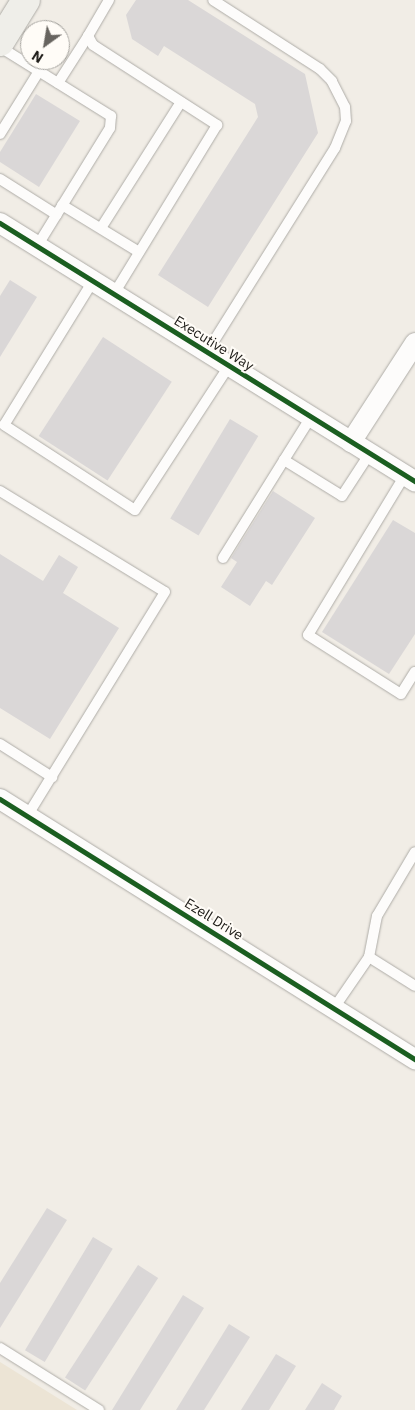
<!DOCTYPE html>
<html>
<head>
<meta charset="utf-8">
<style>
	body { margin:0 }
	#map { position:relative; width:415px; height:1410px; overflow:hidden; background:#f1ede6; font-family:"IBM Plex Sans",sans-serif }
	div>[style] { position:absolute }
	.industrial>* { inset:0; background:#ece4d5 }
	.building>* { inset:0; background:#dad7d7; transform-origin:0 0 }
	.roads { filter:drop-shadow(0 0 1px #aeaca7) drop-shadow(0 0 1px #aeaca7) }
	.service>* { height:10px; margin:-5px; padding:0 5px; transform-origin:5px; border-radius:5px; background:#fdfcfb }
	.minor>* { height:20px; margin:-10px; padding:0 10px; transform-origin:10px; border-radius:10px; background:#fdfcfb }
	.secondary>* { height:28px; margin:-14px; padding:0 14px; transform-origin:14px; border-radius:14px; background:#efeee9 }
	.cycleway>* { height:5px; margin:-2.5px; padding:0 2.5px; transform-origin:2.5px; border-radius:2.5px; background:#1b5e20 }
	span { translate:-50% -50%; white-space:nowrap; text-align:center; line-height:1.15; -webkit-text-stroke:4px #fffcf7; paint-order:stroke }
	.street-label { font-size:14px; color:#1c1a16 }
	.north { position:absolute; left:20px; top:20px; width:50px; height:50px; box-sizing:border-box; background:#fffcf7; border:1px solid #a4a29d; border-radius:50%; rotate:212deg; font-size:14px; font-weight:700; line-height:20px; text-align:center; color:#1c1a16 }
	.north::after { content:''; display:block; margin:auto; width:18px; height:22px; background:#67645f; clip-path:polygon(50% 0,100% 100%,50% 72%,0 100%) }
</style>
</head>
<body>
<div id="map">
	<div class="industrial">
		<i style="clip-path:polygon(0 1362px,77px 1410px,0 1410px)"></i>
	</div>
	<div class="building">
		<i style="clip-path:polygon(136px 0,188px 0,305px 74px,318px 133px,208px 307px,158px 275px,258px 117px,255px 104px,164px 46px,158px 56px,132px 39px,126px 15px)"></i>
		<i style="clip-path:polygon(36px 94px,80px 121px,39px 187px,0 162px,0 152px)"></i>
		<i style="clip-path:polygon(10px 280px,37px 297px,0 357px,0 296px)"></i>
		<i style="left:103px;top:337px;width:82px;height:118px;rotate:33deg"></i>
		<i style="left:230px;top:419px;width:33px;height:116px;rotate:31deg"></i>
		<i style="clip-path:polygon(273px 491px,315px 518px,272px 585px,266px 581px,250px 606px,221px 587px,237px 562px,231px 558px)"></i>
		<i style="clip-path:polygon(393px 520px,415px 533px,415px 634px,389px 674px,322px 632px)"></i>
		<i style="clip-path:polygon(0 554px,43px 581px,59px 555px,78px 567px,63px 593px,119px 628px,50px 739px,0 708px)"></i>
		<i style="clip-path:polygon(47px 1208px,67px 1220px,0 1328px,0 1283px)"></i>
		<i style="left:93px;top:1237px;width:23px;height:132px;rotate:31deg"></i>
		<i style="left:138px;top:1265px;width:24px;height:134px;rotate:33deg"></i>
		<i style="clip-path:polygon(183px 1295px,204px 1308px,140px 1410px,112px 1410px)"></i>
		<i style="clip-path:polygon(229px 1324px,250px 1337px,204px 1410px,176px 1410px)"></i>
		<i style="clip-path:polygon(276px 1354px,296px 1366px,269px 1410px,241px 1410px)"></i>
		<i style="clip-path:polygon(322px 1383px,342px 1396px,334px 1410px,305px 1410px)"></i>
	</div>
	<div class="roads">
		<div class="service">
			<i style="left:109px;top:0;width:42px;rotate:120.3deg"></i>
			<i style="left:88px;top:36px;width:10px;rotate:61deg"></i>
			<i style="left:93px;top:45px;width:148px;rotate:32.8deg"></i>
			<i style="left:217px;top:125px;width:198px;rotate:121.4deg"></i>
			<i style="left:0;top:47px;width:131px;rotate:31.9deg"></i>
			<i style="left:111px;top:116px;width:12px;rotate:95deg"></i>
			<i style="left:110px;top:128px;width:139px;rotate:121.7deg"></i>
			<i style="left:58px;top:83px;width:56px;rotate:-57.4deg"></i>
			<i style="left:0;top:134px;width:74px;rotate:-58.2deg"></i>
			<i style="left:0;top:179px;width:67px;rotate:32.3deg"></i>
			<i style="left:62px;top:205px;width:90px;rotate:31.4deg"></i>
			<i style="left:101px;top:228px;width:149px;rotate:-57.6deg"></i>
			<i style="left:93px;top:281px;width:169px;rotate:121.7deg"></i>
			<i style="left:4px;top:425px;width:156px;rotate:33deg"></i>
			<i style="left:135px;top:510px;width:172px;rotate:-56.9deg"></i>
			<i style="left:207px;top:352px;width:241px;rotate:-57.9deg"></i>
			<i style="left:335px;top:148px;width:29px;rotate:-68deg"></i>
			<i style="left:346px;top:121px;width:14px;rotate:-94deg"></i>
			<i style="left:345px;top:107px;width:29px;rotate:-117deg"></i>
			<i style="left:332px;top:81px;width:17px;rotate:-135deg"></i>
			<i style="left:320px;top:69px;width:127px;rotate:-147.2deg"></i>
			<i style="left:311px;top:417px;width:51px;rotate:122.1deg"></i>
			<i style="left:284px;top:460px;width:68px;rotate:31.8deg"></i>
			<i style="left:342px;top:496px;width:51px;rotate:-56.9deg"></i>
			<i style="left:405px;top:475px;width:187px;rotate:121.2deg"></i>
			<i style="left:308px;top:635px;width:110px;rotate:32.4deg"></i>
			<i style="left:401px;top:694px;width:26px;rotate:-58deg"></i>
			<i style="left:0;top:491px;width:193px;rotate:31.5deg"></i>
			<i style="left:165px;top:592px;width:262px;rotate:121.6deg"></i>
			<i style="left:223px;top:558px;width:115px;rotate:-58.1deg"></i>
			<i style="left:0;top:744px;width:62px;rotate:32.4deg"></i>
			<i style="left:369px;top:957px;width:42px;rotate:-79deg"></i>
			<i style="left:377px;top:916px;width:74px;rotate:-59.3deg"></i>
			<i style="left:334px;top:1008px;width:62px;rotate:-55.5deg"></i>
			<i style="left:369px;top:957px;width:54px;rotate:32.2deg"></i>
			<i style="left:0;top:1348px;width:117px;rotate:32.1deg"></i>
		</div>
		<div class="minor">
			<i style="left:0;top:223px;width:489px;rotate:31.9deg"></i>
			<i style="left:351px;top:442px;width:118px;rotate:-57.1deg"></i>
			<i style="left:0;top:799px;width:490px;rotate:32.1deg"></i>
		</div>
		<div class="secondary">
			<i style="left:0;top:42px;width:49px;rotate:-58.2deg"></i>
		</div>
	</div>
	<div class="cycleway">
		<i style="left:0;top:223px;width:489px;rotate:31.9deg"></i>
		<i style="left:0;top:799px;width:490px;rotate:32.1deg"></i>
	</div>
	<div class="street-label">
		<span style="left:214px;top:343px;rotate:32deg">Executive Way</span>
		<span style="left:214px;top:919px;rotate:32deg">Ezell Drive</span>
	</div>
	<div class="north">N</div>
</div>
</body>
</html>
